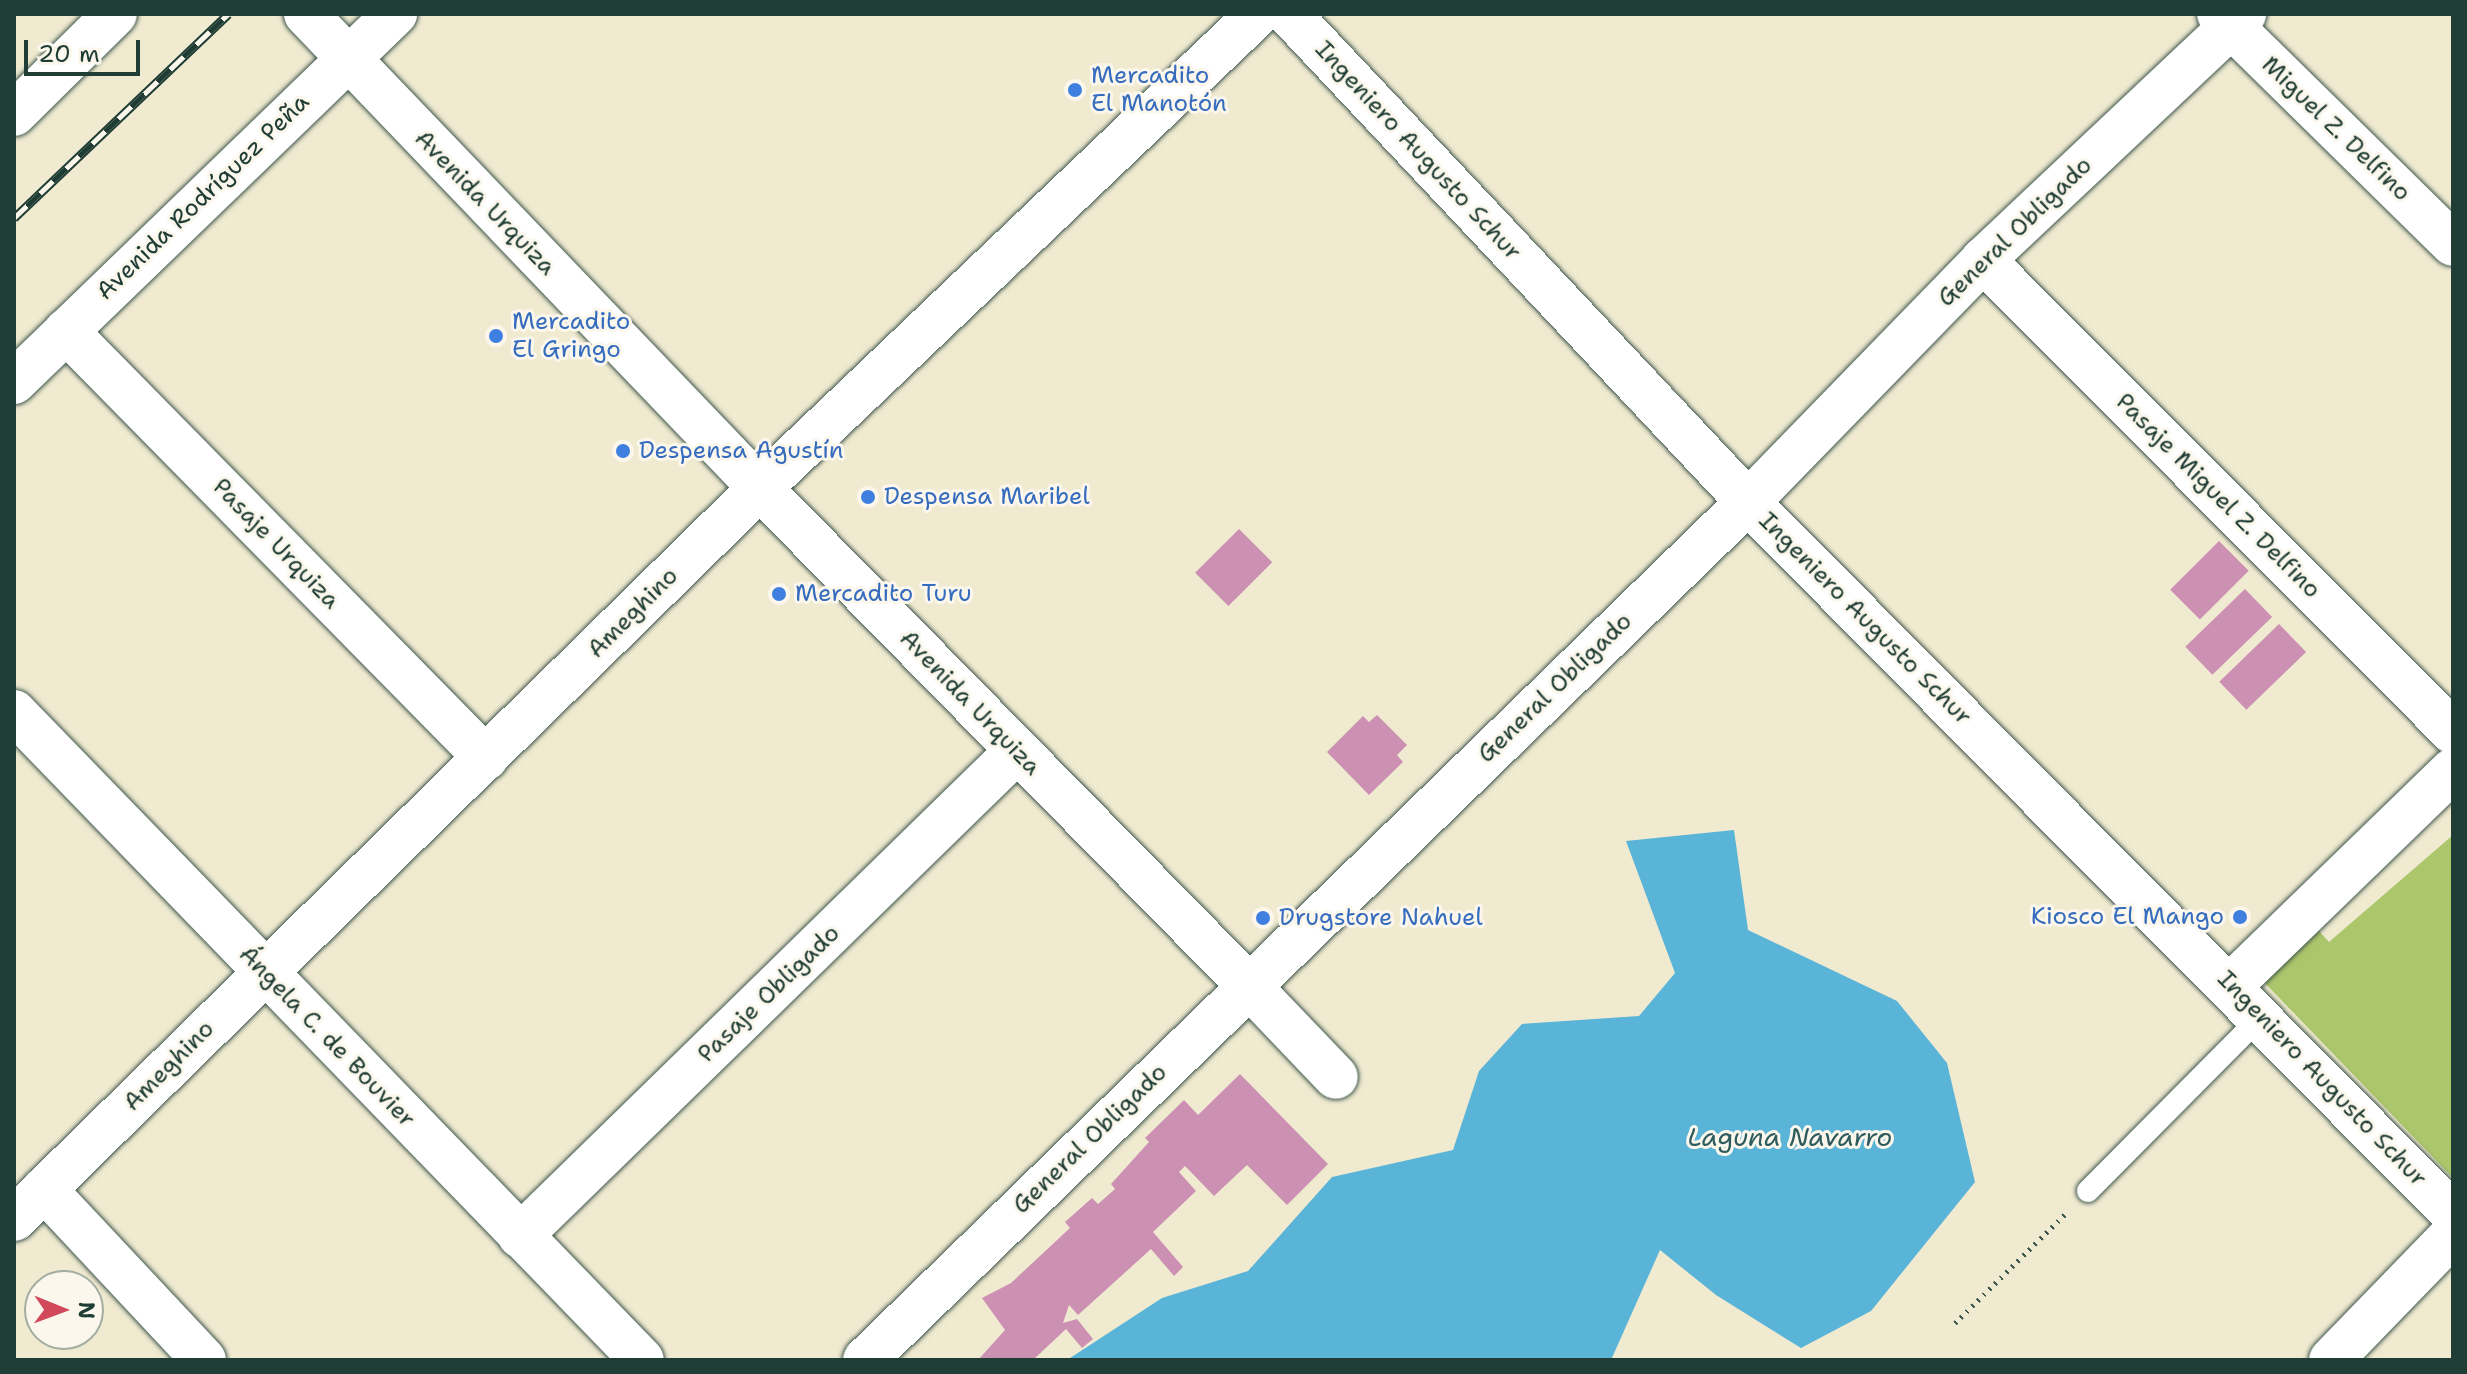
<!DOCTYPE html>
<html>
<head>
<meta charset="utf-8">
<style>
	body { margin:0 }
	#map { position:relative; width:2467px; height:1374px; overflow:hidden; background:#f0ead1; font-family:"Shantell Sans",sans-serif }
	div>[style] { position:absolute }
	.green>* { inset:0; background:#acc66c }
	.water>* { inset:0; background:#59b4d7 }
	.building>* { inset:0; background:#cc90b3; transform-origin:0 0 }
	.path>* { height:5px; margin-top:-2.5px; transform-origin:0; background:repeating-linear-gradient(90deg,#3e574c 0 2px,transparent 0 8px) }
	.roads { filter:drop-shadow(0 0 2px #3e574c) drop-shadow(0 0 2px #3e574c) }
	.lane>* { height:22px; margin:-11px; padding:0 11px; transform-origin:11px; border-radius:11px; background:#fff }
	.street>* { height:44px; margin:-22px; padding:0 22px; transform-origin:22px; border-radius:22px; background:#fff }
	.secondary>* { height:44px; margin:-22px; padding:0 22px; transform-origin:22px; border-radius:22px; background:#fff }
	.rail>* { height:9px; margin-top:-4.5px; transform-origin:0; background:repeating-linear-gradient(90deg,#fbf7ec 0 18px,#1f3d34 0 36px); box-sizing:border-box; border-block:2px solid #1f3d34 }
	.dots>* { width:22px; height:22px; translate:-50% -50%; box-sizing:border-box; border:4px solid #fbf7ec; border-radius:50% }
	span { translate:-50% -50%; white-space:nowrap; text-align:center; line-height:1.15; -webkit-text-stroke:6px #fbf7ec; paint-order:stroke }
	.shop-label { font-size:24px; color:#366cbe }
	.left { translate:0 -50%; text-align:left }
	.right { translate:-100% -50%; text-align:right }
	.street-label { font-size:24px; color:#1f3d34 }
	.water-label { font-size:26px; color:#2e5b5d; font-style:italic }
	.frame { position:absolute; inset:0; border:16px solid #1f3d34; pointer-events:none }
	.north { position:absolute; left:24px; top:1270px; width:80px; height:80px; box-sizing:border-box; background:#fbf7ec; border:2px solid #a3ada2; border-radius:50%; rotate:91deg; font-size:22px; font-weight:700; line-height:32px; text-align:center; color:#1f3d34 }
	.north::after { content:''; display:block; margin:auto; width:28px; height:36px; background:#d1495b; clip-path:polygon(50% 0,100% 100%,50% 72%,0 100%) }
	.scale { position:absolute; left:24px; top:40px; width:116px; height:36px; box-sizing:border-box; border:4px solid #1f3d34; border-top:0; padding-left:10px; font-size:24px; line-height:28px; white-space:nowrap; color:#1f3d34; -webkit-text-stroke:6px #fbf7ec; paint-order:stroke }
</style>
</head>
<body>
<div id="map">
	<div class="green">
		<i style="clip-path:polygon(2453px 835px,2453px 1178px,2262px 980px,2319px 931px,2329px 942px)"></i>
	</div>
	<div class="water">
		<i style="clip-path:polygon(1734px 830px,1748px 930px,1897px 1001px,1947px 1063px,1975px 1182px,1871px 1311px,1801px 1348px,1716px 1295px,1660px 1250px,1611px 1360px,1067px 1360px,1162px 1298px,1248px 1271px,1332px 1177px,1453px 1150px,1479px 1071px,1522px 1024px,1639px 1016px,1675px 973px,1626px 841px)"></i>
	</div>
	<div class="building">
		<i style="left:1239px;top:529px;width:47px;height:62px;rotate:45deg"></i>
		<i style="left:2219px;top:541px;width:42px;height:69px;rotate:45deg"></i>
		<i style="left:2245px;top:589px;width:39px;height:83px;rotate:46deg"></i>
		<i style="left:2279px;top:624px;width:39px;height:83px;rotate:46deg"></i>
		<i style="clip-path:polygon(1377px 715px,1407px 745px,1397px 755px,1403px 762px,1369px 795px,1327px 752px,1363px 716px,1369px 722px)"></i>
		<i style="clip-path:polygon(1240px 1074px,1328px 1164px,1287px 1205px,1247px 1165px,1214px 1196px,1185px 1166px,1179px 1172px,1196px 1191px,1153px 1232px,1183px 1267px,1174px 1276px,1151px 1249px,1078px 1315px,1069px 1305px,1063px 1323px,1077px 1319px,1093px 1339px,1082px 1348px,1066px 1329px,1033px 1360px,978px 1360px,1005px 1330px,982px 1298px,1011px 1283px,1070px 1228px,1065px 1222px,1092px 1198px,1098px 1204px,1115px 1189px,1111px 1184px,1149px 1142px,1145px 1138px,1184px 1100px,1198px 1115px)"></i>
	</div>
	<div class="path">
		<i style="left:1955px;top:1323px;width:159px;rotate:-44.7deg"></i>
	</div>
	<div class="roads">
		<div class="lane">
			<i style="left:2088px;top:1191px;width:245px;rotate:-45.2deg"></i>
		</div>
		<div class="street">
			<i style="left:1289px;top:14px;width:670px;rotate:46.75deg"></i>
			<i style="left:1748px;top:502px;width:1002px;rotate:45.28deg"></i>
			<i style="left:2219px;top:14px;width:328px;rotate:44.5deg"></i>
			<i style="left:14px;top:114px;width:142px;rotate:-44.7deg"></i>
			<i style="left:1983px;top:260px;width:666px;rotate:45.12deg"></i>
			<i style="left:66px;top:331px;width:599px;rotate:45.47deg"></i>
			<i style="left:14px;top:382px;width:530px;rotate:-44.01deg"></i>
			<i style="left:14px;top:712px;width:902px;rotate:45.9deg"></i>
			<i style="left:1248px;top:985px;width:127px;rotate:46.3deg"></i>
			<i style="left:2231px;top:985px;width:309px;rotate:-44.1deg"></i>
			<i style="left:44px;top:1189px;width:234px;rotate:46.9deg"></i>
			<i style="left:520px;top:1236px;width:694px;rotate:-44.3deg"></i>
			<i style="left:2331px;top:1360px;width:175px;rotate:-45.9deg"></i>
		</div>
		<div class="secondary">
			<i style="left:306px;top:14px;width:656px;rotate:46.23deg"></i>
			<i style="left:760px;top:488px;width:697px;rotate:45.52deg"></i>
			<i style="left:14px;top:1219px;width:1044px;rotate:-44.42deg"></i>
			<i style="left:760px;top:488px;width:688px;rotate:-43.59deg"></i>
			<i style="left:865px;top:1360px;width:1231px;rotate:-44.18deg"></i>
			<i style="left:1748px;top:502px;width:337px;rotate:-45.8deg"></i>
			<i style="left:1983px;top:260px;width:359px;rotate:-43.3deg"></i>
		</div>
	</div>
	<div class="rail">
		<i style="left:14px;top:218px;width:296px;rotate:-43.6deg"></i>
	</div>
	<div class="dots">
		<i style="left:1075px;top:90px;background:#3f7fe0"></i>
		<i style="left:496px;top:336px;background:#3f7fe0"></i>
		<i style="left:623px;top:451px;background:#3f7fe0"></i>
		<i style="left:868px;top:497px;background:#3f7fe0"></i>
		<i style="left:779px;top:594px;background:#3f7fe0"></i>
		<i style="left:2240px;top:917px;background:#3f7fe0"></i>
		<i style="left:1263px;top:918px;background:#3f7fe0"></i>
	</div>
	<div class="shop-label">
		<span class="left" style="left:1091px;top:90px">Mercadito<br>El Manotón</span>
		<span class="left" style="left:512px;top:336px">Mercadito<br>El Gringo</span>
		<span class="left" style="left:639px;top:451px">Despensa Agustín</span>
		<span class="left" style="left:884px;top:497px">Despensa Maribel</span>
		<span class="left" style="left:795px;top:594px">Mercadito Turu</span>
		<span class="right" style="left:2224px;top:917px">Kiosco El Mango</span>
		<span class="left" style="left:1279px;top:918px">Drugstore Nahuel</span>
	</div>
	<div class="street-label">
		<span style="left:2336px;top:129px;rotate:44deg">Miguel Z. Delfino</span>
		<span style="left:1418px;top:151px;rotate:47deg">Ingeniero Augusto Schur</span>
		<span style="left:203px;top:197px;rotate:-44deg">Avenida Rodríguez Peña</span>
		<span style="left:485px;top:203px;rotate:46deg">Avenida Urquiza</span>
		<span style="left:2015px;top:232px;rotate:-44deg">General Obligado</span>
		<span style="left:2218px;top:496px;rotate:45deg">Pasaje Miguel Z. Delfino</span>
		<span style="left:276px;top:544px;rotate:46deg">Pasaje Urquiza</span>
		<span style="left:633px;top:613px;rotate:-45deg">Ameghino</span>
		<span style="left:1865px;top:619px;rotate:45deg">Ingeniero Augusto Schur</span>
		<span style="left:1555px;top:688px;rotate:-44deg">General Obligado</span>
		<span style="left:970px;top:703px;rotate:46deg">Avenida Urquiza</span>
		<span style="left:769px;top:994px;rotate:-44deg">Pasaje Obligado</span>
		<span style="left:327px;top:1037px;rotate:46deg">Ángela C. de Bouvier</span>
		<span style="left:169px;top:1066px;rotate:-45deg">Ameghino</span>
		<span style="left:2322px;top:1079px;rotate:46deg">Ingeniero Augusto Schur</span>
		<span style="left:1090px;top:1139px;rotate:-44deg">General Obligado</span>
	</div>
	<div class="water-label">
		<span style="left:1790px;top:1137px">Laguna Navarro</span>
	</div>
	<div class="frame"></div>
	<div class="north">N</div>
	<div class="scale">20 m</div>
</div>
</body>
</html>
